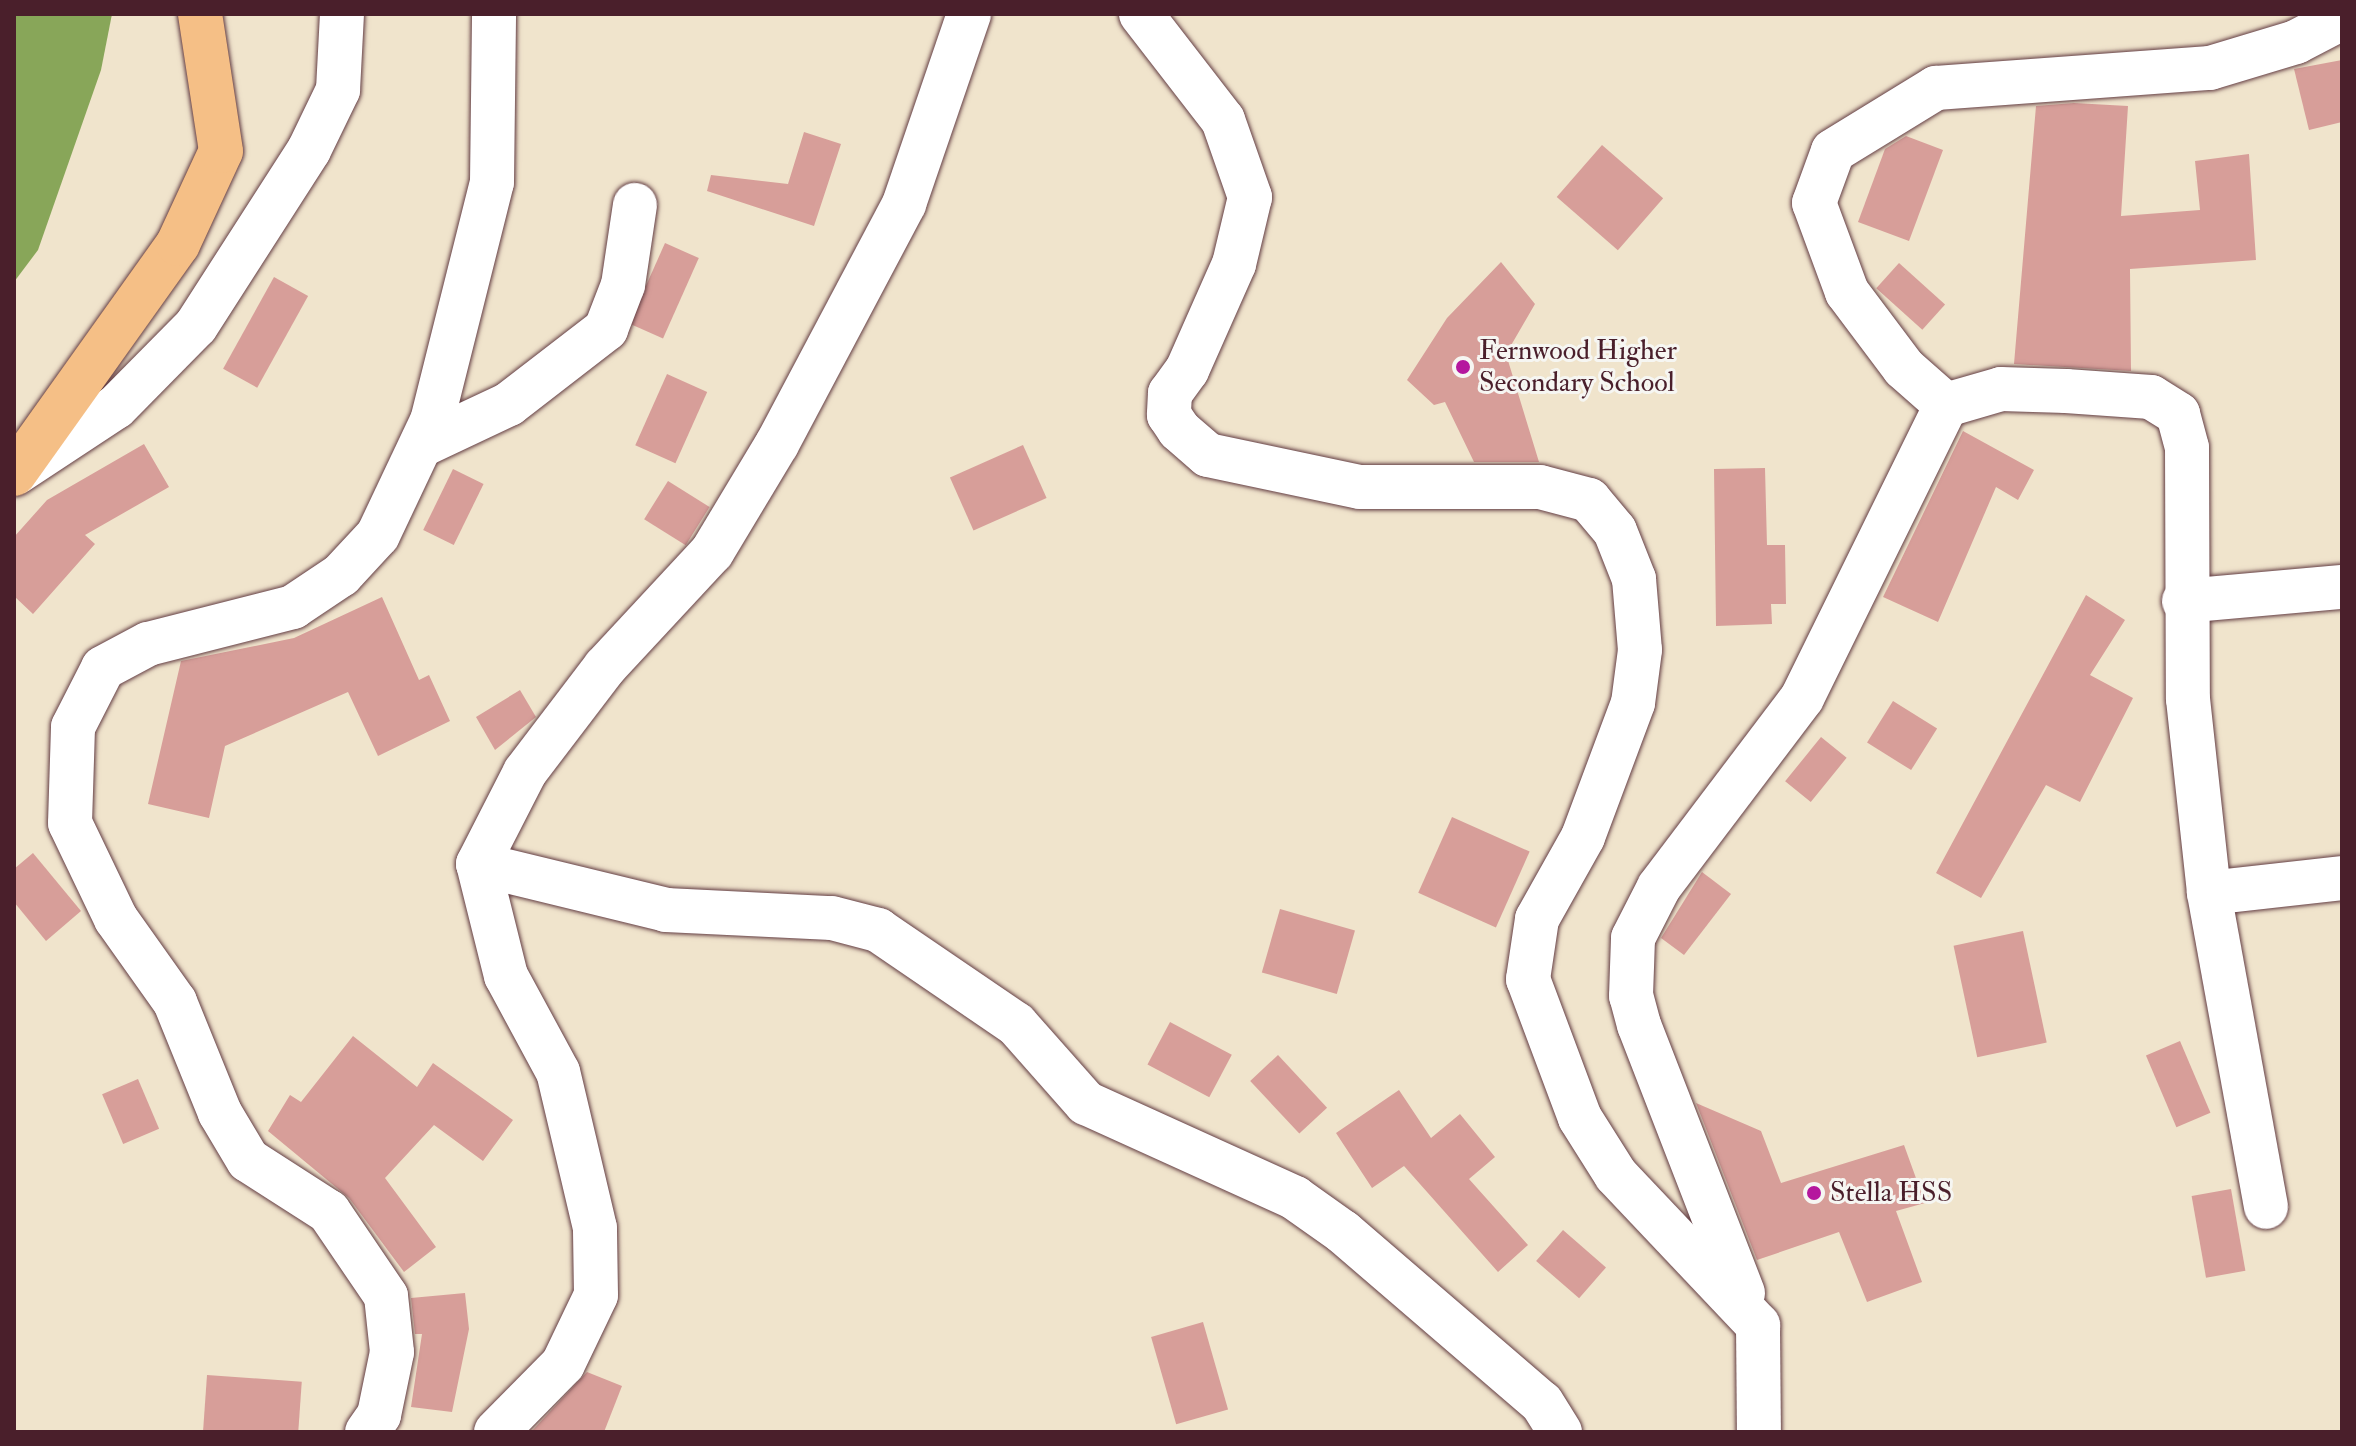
<!DOCTYPE html>
<html>
<head>
<meta charset="utf-8">
<style>
	body { margin:0 }
	#map { position:relative; width:2356px; height:1446px; overflow:hidden; background:#f0e4cc; font-family:"IM FELL Double Pica",serif }
	div>[style] { position:absolute }
	.forest>* { inset:0; background:#88a659 }
	.building>* { inset:0; background:#d79e99; transform-origin:0 0 }
	.roads { filter:drop-shadow(0 0 2px #633d43) drop-shadow(0 0 2px #633d43) }
	.minor>* { height:44px; margin:-22px; padding:0 22px; transform-origin:22px; border-radius:22px; background:#fff }
	.major>* { height:44px; margin:-22px; padding:0 22px; transform-origin:22px; border-radius:22px; background:#f5bf86 }
	.dots>* { width:22px; height:22px; translate:-50% -50%; box-sizing:border-box; border:4px solid #f6f6f2; border-radius:50% }
	span { translate:-50% -50%; white-space:nowrap; text-align:center; line-height:1.15; -webkit-text-stroke:6px #f6f6f2; paint-order:stroke }
	.poi-label { font-size:28px; color:#4a1f2b }
	.left { translate:0 -50%; text-align:left }
	.frame { position:absolute; inset:0; border:16px solid #4a1f2b; pointer-events:none }
</style>
</head>
<body>
<div id="map">
	<div class="forest">
		<i style="clip-path:polygon(14px 14px,112px 14px,101px 70px,38px 250px,14px 282px)"></i>
	</div>
	<div class="building">
		<i style="clip-path:polygon(2342px 60px,2342px 122px,2309px 130px,2294px 69px)"></i>
		<i style="clip-path:polygon(2074px 103px,2128px 106px,2121px 216px,2200px 210px,2195px 161px,2249px 154px,2256px 260px,2130px 269px,2131px 371px,2014px 364px,2036px 106px)"></i>
		<i style="clip-path:polygon(804px 132px,841px 144px,814px 226px,707px 191px,711px 175px,788px 184px)"></i>
		<i style="clip-path:polygon(1906px 136px,1943px 150px,1909px 241px,1858px 222px,1885px 149px)"></i>
		<i style="left:1602px;top:145px;width:81px;height:69px;rotate:41deg"></i>
		<i style="left:665px;top:243px;width:37px;height:88px;rotate:24deg"></i>
		<i style="clip-path:polygon(1501px 262px,1535px 304px,1506px 354px,1539px 462px,1474px 462px,1445px 402px,1434px 405px,1407px 380px,1447px 318px)"></i>
		<i style="left:1899px;top:263px;width:62px;height:34px;rotate:42deg"></i>
		<i style="left:274px;top:277px;width:39px;height:105px;rotate:29deg"></i>
		<i style="left:667px;top:374px;width:44px;height:78px;rotate:24deg"></i>
		<i style="clip-path:polygon(1963px 431px,2034px 470px,2018px 500px,1996px 487px,1938px 622px,1883px 597px)"></i>
		<i style="clip-path:polygon(144px 444px,169px 487px,85px 535px,95px 544px,33px 614px,14px 596px,14px 537px,47px 500px)"></i>
		<i style="left:1023px;top:445px;width:58px;height:80px;rotate:66deg"></i>
		<i style="clip-path:polygon(1765px 468px,1767px 545px,1785px 545px,1786px 604px,1771px 604px,1772px 624px,1716px 626px,1714px 469px)"></i>
		<i style="left:453px;top:469px;width:34px;height:68px;rotate:26deg"></i>
		<i style="left:668px;top:481px;width:49px;height:45px;rotate:32deg"></i>
		<i style="clip-path:polygon(2086px 595px,2125px 620px,2090px 675px,2133px 698px,2080px 802px,2046px 785px,1981px 898px,1936px 873px)"></i>
		<i style="clip-path:polygon(382px 597px,419px 680px,429px 675px,450px 721px,378px 756px,348px 692px,225px 746px,209px 818px,148px 804px,181px 661px,294px 638px)"></i>
		<i style="clip-path:polygon(520px 690px,536px 717px,495px 750px,476px 717px)"></i>
		<i style="left:1893px;top:701px;width:52px;height:49px;rotate:32deg"></i>
		<i style="left:1821px;top:737px;width:33px;height:57px;rotate:39deg"></i>
		<i style="left:1452px;top:817px;width:85px;height:83px;rotate:24deg"></i>
		<i style="clip-path:polygon(33px 853px,81px 911px,46px 941px,14px 902px,14px 869px)"></i>
		<i style="clip-path:polygon(1702px 872px,1731px 894px,1684px 955px,1661px 938px)"></i>
		<i style="left:1280px;top:909px;width:78px;height:66px;rotate:16deg"></i>
		<i style="left:2023px;top:931px;width:114px;height:71px;rotate:78deg"></i>
		<i style="left:1170px;top:1022px;width:70px;height:48px;rotate:28deg"></i>
		<i style="clip-path:polygon(353px 1036px,417px 1087px,433px 1063px,513px 1120px,483px 1161px,434px 1125px,385px 1178px,436px 1247px,404px 1272px,349px 1198px,268px 1131px,290px 1095px,301px 1102px)"></i>
		<i style="left:2180px;top:1041px;width:78px;height:37px;rotate:67deg"></i>
		<i style="left:1278px;top:1055px;width:72px;height:38px;rotate:47deg"></i>
		<i style="left:138px;top:1079px;width:54px;height:39px;rotate:67deg"></i>
		<i style="clip-path:polygon(1399px 1090px,1431px 1138px,1460px 1114px,1495px 1157px,1469px 1179px,1528px 1245px,1498px 1272px,1404px 1166px,1372px 1188px,1336px 1133px)"></i>
		<i style="clip-path:polygon(1696px 1103px,1761px 1131px,1781px 1183px,1904px 1145px,1925px 1203px,1896px 1211px,1922px 1282px,1867px 1302px,1839px 1232px,1757px 1260px)"></i>
		<i style="left:2231px;top:1189px;width:83px;height:40px;rotate:80deg"></i>
		<i style="left:1563px;top:1230px;width:57px;height:41px;rotate:41deg"></i>
		<i style="clip-path:polygon(465px 1293px,469px 1329px,452px 1412px,411px 1407px,422px 1334px,415px 1334px,411px 1298px)"></i>
		<i style="left:1203px;top:1322px;width:91px;height:54px;rotate:74deg"></i>
		<i style="clip-path:polygon(587px 1372px,622px 1386px,604px 1432px,531px 1432px)"></i>
		<i style="left:207px;top:1375px;width:95px;height:57px;rotate:4deg"></i>
	</div>
	<div class="roads">
		<div class="minor">
			<i style="left:1141px;top:14px;width:134px;rotate:52.3deg"></i>
			<i style="left:1223px;top:120px;width:82px;rotate:70.7deg"></i>
			<i style="left:1250px;top:197px;width:69px;rotate:103.4deg"></i>
			<i style="left:1234px;top:264px;width:116px;rotate:113.9deg"></i>
			<i style="left:1187px;top:370px;width:29px;rotate:126deg"></i>
			<i style="left:1170px;top:393px;width:22px;rotate:93deg"></i>
			<i style="left:1169px;top:415px;width:18px;rotate:56deg"></i>
			<i style="left:1179px;top:430px;width:38px;rotate:41deg"></i>
			<i style="left:1208px;top:455px;width:155px;rotate:11.9deg"></i>
			<i style="left:1360px;top:487px;width:180px"></i>
			<i style="left:1540px;top:487px;width:51px;rotate:14.9deg"></i>
			<i style="left:1589px;top:500px;width:40px;rotate:50deg"></i>
			<i style="left:1615px;top:531px;width:52px;rotate:68.4deg"></i>
			<i style="left:1634px;top:579px;width:71px;rotate:85.2deg"></i>
			<i style="left:1640px;top:650px;width:53px;rotate:97.5deg"></i>
			<i style="left:1633px;top:703px;width:143px;rotate:110.5deg"></i>
			<i style="left:1583px;top:837px;width:94px;rotate:119.3deg"></i>
			<i style="left:1537px;top:919px;width:61px;rotate:98.5deg"></i>
			<i style="left:1528px;top:979px;width:148px;rotate:69.5deg"></i>
			<i style="left:1580px;top:1118px;width:67px;rotate:57.7deg"></i>
			<i style="left:1616px;top:1175px;width:207px;rotate:46.6deg"></i>
			<i style="left:1758px;top:1325px;width:107px;rotate:89.5deg"></i>
			<i style="left:1946px;top:405px;width:57px;rotate:-16.2deg"></i>
			<i style="left:2001px;top:389px;width:65px;rotate:1.8deg"></i>
			<i style="left:2066px;top:391px;width:85px;rotate:4deg"></i>
			<i style="left:2151px;top:397px;width:32px;rotate:32deg"></i>
			<i style="left:2178px;top:414px;width:35px;rotate:75deg"></i>
			<i style="left:2187px;top:448px;width:251px;rotate:89.8deg"></i>
			<i style="left:2188px;top:699px;width:195px;rotate:83.8deg"></i>
			<i style="left:2209px;top:893px;width:319px;rotate:79.7deg"></i>
			<i style="left:422px;top:445px;width:96px;rotate:-25.2deg"></i>
			<i style="left:509px;top:404px;width:123px;rotate:-37.7deg"></i>
			<i style="left:606px;top:329px;width:47px;rotate:-68.9deg"></i>
			<i style="left:623px;top:285px;width:81px;rotate:-81.5deg"></i>
			<i style="left:17px;top:472px;width:118px;rotate:-33.3deg"></i>
			<i style="left:116px;top:407px;width:114px;rotate:-45.4deg"></i>
			<i style="left:196px;top:326px;width:209px;rotate:-57.3deg"></i>
			<i style="left:309px;top:150px;width:67px;rotate:-64.2deg"></i>
			<i style="left:338px;top:90px;width:76px;rotate:-87deg"></i>
			<i style="left:2184px;top:601px;width:159px;rotate:-5.1deg"></i>
			<i style="left:478px;top:864px;width:194px;rotate:13.7deg"></i>
			<i style="left:666px;top:910px;width:166px;rotate:2.8deg"></i>
			<i style="left:832px;top:918px;width:48px;rotate:14.6deg"></i>
			<i style="left:878px;top:930px;width:167px;rotate:34.3deg"></i>
			<i style="left:1016px;top:1024px;width:106px;rotate:48.5deg"></i>
			<i style="left:1086px;top:1103px;width:230px;rotate:24.4deg"></i>
			<i style="left:1295px;top:1198px;width:59px;rotate:35.3deg"></i>
			<i style="left:1343px;top:1232px;width:262px;rotate:40.7deg"></i>
			<i style="left:1542px;top:1403px;width:34px;rotate:58deg"></i>
			<i style="left:2209px;top:893px;width:134px;rotate:-6.4deg"></i>
			<i style="left:1743px;top:1293px;width:287px;rotate:-111.2deg"></i>
			<i style="left:1639px;top:1025px;width:30px;rotate:-105deg"></i>
			<i style="left:1631px;top:996px;width:58px;rotate:-88deg"></i>
			<i style="left:1633px;top:938px;width:57px;rotate:-63deg"></i>
			<i style="left:1659px;top:887px;width:237px;rotate:-52.9deg"></i>
			<i style="left:1802px;top:698px;width:326px;rotate:-63.8deg"></i>
			<i style="left:1946px;top:405px;width:56px;rotate:-138.6deg"></i>
			<i style="left:1904px;top:368px;width:95px;rotate:-126.9deg"></i>
			<i style="left:1847px;top:292px;width:95px;rotate:-110.3deg"></i>
			<i style="left:1814px;top:203px;width:55px;rotate:-69.9deg"></i>
			<i style="left:1833px;top:151px;width:121px;rotate:-31.5deg"></i>
			<i style="left:1936px;top:88px;width:275px;rotate:-4.2deg"></i>
			<i style="left:2210px;top:68px;width:90px;rotate:-16.8deg"></i>
			<i style="left:2296px;top:42px;width:52px;rotate:-27.6deg"></i>
			<i style="left:367px;top:1432px;width:21px;rotate:-55deg"></i>
			<i style="left:379px;top:1415px;width:64px;rotate:-78.3deg"></i>
			<i style="left:392px;top:1352px;width:56px;rotate:-96.1deg"></i>
			<i style="left:386px;top:1296px;width:102px;rotate:-124.2deg"></i>
			<i style="left:329px;top:1212px;width:96px;rotate:-147.3deg"></i>
			<i style="left:248px;top:1160px;width:55px;rotate:-120.8deg"></i>
			<i style="left:220px;top:1113px;width:120px;rotate:-112.1deg"></i>
			<i style="left:175px;top:1002px;width:102px;rotate:-125.4deg"></i>
			<i style="left:116px;top:919px;width:106px;rotate:-115.6deg"></i>
			<i style="left:70px;top:823px;width:96px;rotate:-88.2deg"></i>
			<i style="left:73px;top:727px;width:66px;rotate:-63deg"></i>
			<i style="left:103px;top:668px;width:51px;rotate:-28.1deg"></i>
			<i style="left:148px;top:644px;width:150px;rotate:-14.3deg"></i>
			<i style="left:293px;top:607px;width:58px;rotate:-33.7deg"></i>
			<i style="left:341px;top:575px;width:54px;rotate:-47.2deg"></i>
			<i style="left:378px;top:535px;width:126px;rotate:-64.7deg"></i>
			<i style="left:432px;top:421px;width:246px;rotate:-75.9deg"></i>
			<i style="left:492px;top:182px;width:168px;rotate:-89.3deg"></i>
			<i style="left:496px;top:1432px;width:95px;rotate:-45.4deg"></i>
			<i style="left:563px;top:1364px;width:76px;rotate:-64.4deg"></i>
			<i style="left:596px;top:1295px;width:67px;rotate:-90.9deg"></i>
			<i style="left:595px;top:1228px;width:160px;rotate:-103.3deg"></i>
			<i style="left:558px;top:1072px;width:109px;rotate:-118.4deg"></i>
			<i style="left:506px;top:976px;width:115px;rotate:-104deg"></i>
			<i style="left:478px;top:864px;width:103px;rotate:-62.9deg"></i>
			<i style="left:525px;top:772px;width:132px;rotate:-52.7deg"></i>
			<i style="left:605px;top:667px;width:157px;rotate:-47.1deg"></i>
			<i style="left:712px;top:552px;width:126px;rotate:-59deg"></i>
			<i style="left:777px;top:444px;width:272px;rotate:-62.1deg"></i>
			<i style="left:904px;top:204px;width:201px;rotate:-71.1deg"></i>
		</div>
		<div class="major">
			<i style="left:14px;top:474px;width:282px;rotate:-54.5deg"></i>
			<i style="left:178px;top:244px;width:102px;rotate:-65.2deg"></i>
			<i style="left:221px;top:151px;width:139px;rotate:-98.7deg"></i>
		</div>
	</div>
	<div class="dots">
		<i style="left:1463px;top:367px;background:#b5179e"></i>
		<i style="left:1814px;top:1193px;background:#b5179e"></i>
	</div>
	<div class="poi-label">
		<span class="left" style="left:1479px;top:367px">Fernwood Higher<br>Secondary School</span>
		<span class="left" style="left:1830px;top:1193px">Stella HSS</span>
	</div>
	<div class="frame"></div>
</div>
</body>
</html>
